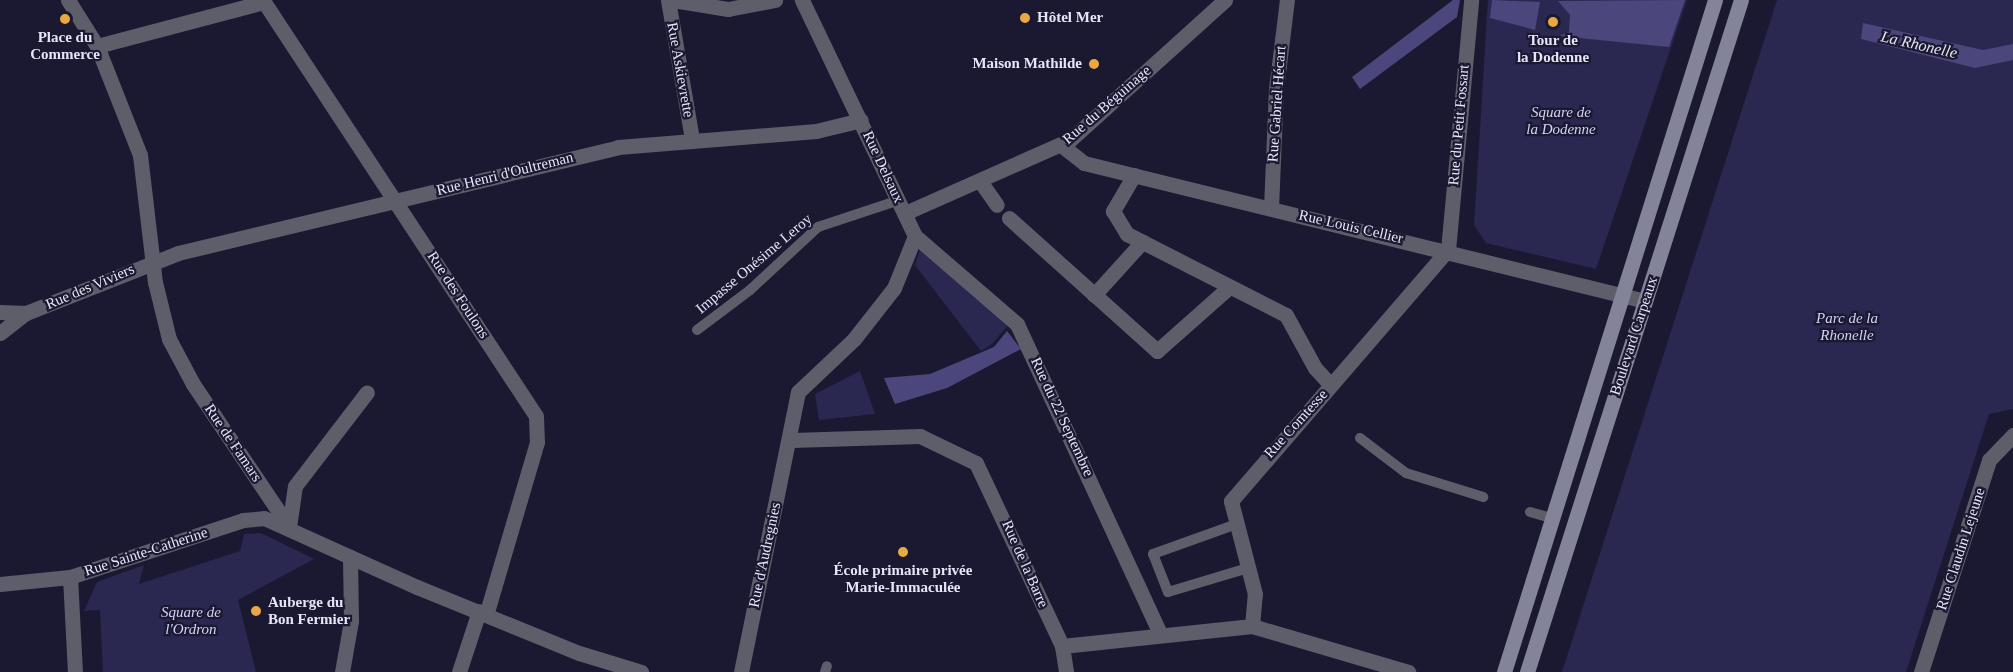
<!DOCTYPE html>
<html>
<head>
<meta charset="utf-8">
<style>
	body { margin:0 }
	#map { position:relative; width:2013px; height:672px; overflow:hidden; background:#1b1932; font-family:Georgia,serif }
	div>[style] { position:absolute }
	.green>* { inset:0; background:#2a2750 }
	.water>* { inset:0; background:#4b477c }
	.service>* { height:10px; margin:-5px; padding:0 5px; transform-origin:5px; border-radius:5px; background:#5e5e6b }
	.pedestrian>* { height:15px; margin:-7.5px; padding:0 7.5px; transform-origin:7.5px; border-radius:7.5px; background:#5e5e6b }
	.minor>* { height:15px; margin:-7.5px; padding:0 7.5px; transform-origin:7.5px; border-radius:7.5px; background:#5e5e6b }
	.secondary>* { height:15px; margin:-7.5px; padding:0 7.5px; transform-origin:7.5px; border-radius:7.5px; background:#838399 }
	.dots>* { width:16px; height:16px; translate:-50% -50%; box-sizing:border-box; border:3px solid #1b1932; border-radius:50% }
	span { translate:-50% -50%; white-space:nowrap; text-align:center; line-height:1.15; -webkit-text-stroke:4.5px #1b1932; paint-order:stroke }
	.poi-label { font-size:15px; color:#e5e5f7; font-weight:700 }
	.left { translate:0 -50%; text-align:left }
	.right { translate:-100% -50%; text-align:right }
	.street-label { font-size:15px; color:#e5e5f7 }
	.park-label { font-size:15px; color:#d2d2f4; font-style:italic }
	.water-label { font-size:16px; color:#e2e2f3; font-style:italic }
</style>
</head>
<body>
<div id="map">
	<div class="green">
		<i style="clip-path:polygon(1488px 0,1687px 0,1596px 269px,1486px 243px,1474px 225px)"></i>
		<i style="clip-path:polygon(1777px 0,2013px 0,2013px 409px,1989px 414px,1906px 672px,1562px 672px)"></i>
		<i style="clip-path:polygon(921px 247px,1009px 324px,992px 344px,981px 351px,915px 265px)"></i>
		<i style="clip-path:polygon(860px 371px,875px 414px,819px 420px,815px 394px)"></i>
		<i style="clip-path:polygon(261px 533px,314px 559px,238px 600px,256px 672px,103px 672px,100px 610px,84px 611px,97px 582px,144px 565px,139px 584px,240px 551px,244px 534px)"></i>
	</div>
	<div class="water">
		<i style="clip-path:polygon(1453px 0,1460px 0,1457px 17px,1360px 89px,1352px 77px)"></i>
		<i style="clip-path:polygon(1492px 0,1540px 2px,1535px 30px,1490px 18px)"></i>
		<i style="clip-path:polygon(1685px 0,1669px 47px,1559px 36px,1569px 32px,1570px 15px,1558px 1px)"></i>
		<i style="clip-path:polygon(1863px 23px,1983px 50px,2013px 44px,2013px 60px,1975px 68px,1861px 39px)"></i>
		<i style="clip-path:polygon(1007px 331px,1021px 349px,947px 388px,895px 404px,884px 378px,930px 374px,994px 347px)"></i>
	</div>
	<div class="service">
		<i style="left:697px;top:330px;width:66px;rotate:-37deg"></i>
		<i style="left:750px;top:290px;width:93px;rotate:-42.8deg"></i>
		<i style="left:818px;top:227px;width:85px;rotate:-18.4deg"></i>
		<i style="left:1360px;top:438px;width:58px;rotate:37.3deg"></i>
		<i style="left:1406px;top:473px;width:81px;rotate:17.3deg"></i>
		<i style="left:1530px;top:512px;width:25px;rotate:16deg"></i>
		<i style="left:1234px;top:525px;width:86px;rotate:160.3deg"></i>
		<i style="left:1153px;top:554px;width:41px;rotate:68.5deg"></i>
		<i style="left:1168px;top:592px;width:84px;rotate:-16.7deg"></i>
		<i style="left:825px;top:672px;width:6px;rotate:-72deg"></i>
	</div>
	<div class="pedestrian">
		<i style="left:68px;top:0;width:54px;rotate:57.8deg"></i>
		<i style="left:97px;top:46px;width:117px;rotate:68.5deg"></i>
		<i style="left:140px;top:155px;width:128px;rotate:83.3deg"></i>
		<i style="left:155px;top:282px;width:59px;rotate:76.2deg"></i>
		<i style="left:169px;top:339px;width:51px;rotate:61.9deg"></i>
		<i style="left:193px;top:384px;width:172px;rotate:56.1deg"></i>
		<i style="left:1134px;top:175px;width:42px;rotate:120.3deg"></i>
		<i style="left:1113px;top:211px;width:27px;rotate:59deg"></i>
		<i style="left:1127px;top:234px;width:178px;rotate:27deg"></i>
		<i style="left:1286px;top:315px;width:60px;rotate:61.3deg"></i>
		<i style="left:1315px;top:368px;width:23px;rotate:47deg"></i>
		<i style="left:980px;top:181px;width:29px;rotate:55deg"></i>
		<i style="left:1009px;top:218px;width:199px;rotate:41.9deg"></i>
		<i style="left:1157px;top:351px;width:94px;rotate:-41.5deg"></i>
		<i style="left:1094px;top:295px;width:72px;rotate:-47.8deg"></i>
		<i style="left:289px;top:527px;width:41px;rotate:-81.7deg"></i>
		<i style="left:295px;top:486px;width:118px;rotate:-52.5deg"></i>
	</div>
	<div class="minor">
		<i style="left:668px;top:0;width:141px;rotate:80.2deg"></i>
		<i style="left:673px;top:0;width:56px;rotate:9.3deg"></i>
		<i style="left:728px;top:9px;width:48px;rotate:-10.8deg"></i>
		<i style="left:264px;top:2px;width:495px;rotate:56.7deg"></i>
		<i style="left:536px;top:416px;width:26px;rotate:88deg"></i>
		<i style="left:537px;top:442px;width:180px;rotate:106.4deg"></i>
		<i style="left:97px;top:46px;width:173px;rotate:-14.8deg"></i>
		<i style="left:1061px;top:145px;width:29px;rotate:38deg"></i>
		<i style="left:1084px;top:163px;width:578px;rotate:13.82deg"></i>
		<i style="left:1271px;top:208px;width:119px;rotate:-87.6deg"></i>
		<i style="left:1276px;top:89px;width:90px;rotate:-83deg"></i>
		<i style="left:905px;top:213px;width:180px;rotate:-23.9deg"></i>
		<i style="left:1070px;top:140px;width:209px;rotate:-42.1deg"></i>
		<i style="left:915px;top:236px;width:135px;rotate:40.8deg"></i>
		<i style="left:1017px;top:324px;width:340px;rotate:65.2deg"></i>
		<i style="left:0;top:312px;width:26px;rotate:2deg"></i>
		<i style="left:0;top:333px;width:33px;rotate:-38deg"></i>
		<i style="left:26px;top:313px;width:163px;rotate:-21.5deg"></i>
		<i style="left:178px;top:253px;width:453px;rotate:-13.5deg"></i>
		<i style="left:618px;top:147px;width:199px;rotate:-4.6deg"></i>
		<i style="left:816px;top:131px;width:46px;rotate:-13.7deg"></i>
		<i style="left:792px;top:440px;width:128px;rotate:-1.8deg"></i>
		<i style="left:920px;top:436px;width:62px;rotate:25.7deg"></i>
		<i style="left:976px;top:463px;width:202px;rotate:64.8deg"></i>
		<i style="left:1062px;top:646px;width:26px;rotate:81deg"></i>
		<i style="left:70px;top:577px;width:95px;rotate:87deg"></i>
		<i style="left:0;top:584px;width:70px;rotate:-5.7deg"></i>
		<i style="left:70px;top:577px;width:182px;rotate:-18.2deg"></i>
		<i style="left:243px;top:520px;width:21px;rotate:-5deg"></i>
		<i style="left:264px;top:518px;width:168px;rotate:24.3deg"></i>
		<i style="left:417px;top:587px;width:175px;rotate:22.2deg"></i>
		<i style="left:579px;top:653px;width:65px;rotate:17deg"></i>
		<i style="left:1252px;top:626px;width:32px;rotate:-85deg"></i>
		<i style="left:1255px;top:594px;width:96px;rotate:-104.5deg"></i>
		<i style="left:1231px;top:501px;width:332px;rotate:-49.2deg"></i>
		<i style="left:1448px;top:250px;width:251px;rotate:-84.7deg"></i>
		<i style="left:1062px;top:646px;width:191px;rotate:-6deg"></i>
		<i style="left:1252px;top:626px;width:163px;rotate:16.4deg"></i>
		<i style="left:342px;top:672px;width:52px;rotate:-80deg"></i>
		<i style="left:351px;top:621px;width:64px;rotate:-90.9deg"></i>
		<i style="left:459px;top:672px;width:64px;rotate:-71.8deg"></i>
		<i style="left:741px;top:672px;width:286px;rotate:-78.5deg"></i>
		<i style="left:798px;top:392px;width:77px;rotate:-43.4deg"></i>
		<i style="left:854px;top:339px;width:65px;rotate:-51.9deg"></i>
		<i style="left:894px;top:288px;width:56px;rotate:-68deg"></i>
		<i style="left:915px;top:236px;width:262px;rotate:-115.6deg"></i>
		<i style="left:1921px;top:672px;width:223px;rotate:-72.2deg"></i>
		<i style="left:1989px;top:460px;width:35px;rotate:-46deg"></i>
	</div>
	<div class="secondary">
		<i style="left:1504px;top:672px;width:704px;rotate:-72.57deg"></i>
		<i style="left:1527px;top:672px;width:705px;rotate:-72.34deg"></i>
	</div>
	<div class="dots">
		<i style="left:1025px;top:18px;background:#eca93b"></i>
		<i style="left:65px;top:19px;background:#eca93b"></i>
		<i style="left:1553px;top:22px;background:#eca93b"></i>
		<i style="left:1094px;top:64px;background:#eca93b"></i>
		<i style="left:903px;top:552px;background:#eca93b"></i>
		<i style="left:256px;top:611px;background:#eca93b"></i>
	</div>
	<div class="poi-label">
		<span class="left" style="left:1037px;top:18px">Hôtel Mer</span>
		<span style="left:65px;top:46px">Place du<br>Commerce</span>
		<span style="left:1553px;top:49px">Tour de<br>la Dodenne</span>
		<span class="right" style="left:1082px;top:64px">Maison Mathilde</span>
		<span style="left:903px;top:579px">École primaire privée<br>Marie-Immaculée</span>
		<span class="left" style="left:268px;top:611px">Auberge du<br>Bon Fermier</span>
	</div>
	<div class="street-label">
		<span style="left:680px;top:70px;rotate:80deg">Rue Askievrette</span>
		<span style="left:1277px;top:104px;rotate:-86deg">Rue Gabriel Hécart</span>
		<span style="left:1107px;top:105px;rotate:-41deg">Rue du Béguinage</span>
		<span style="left:1459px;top:125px;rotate:-85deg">Rue du Petit Fossart</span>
		<span style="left:883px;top:167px;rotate:65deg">Rue Delsaux</span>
		<span style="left:505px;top:174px;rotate:-14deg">Rue Henri d'Oultreman</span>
		<span style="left:1351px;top:227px;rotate:13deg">Rue Louis Cellier</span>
		<span style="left:754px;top:264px;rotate:-40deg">Impasse Onésime Leroy</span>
		<span style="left:90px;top:287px;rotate:-23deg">Rue des Viviers</span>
		<span style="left:458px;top:295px;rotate:57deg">Rue des Foulons</span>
		<span style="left:1634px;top:336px;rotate:-72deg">Boulevard Carpeaux</span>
		<span style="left:1062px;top:417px;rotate:65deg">Rue du 22 Septembre</span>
		<span style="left:1296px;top:424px;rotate:-48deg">Rue Comtesse</span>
		<span style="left:233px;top:443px;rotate:56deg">Rue de Famars</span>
		<span style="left:1961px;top:549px;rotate:-72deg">Rue Claudin Lejeune</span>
		<span style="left:146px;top:552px;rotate:-18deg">Rue Sainte-Catherine</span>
		<span style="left:765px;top:555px;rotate:-78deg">Rue d'Audregnies</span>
		<span style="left:1025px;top:564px;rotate:66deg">Rue de la Barre</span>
	</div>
	<div class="park-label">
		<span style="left:1561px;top:121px">Square de<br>la Dodenne</span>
		<span style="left:1847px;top:327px">Parc de la<br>Rhonelle</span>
		<span style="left:191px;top:621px">Square de<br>l'Ordron</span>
	</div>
	<div class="water-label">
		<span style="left:1919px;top:45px;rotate:13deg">La Rhonelle</span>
	</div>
</div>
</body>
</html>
